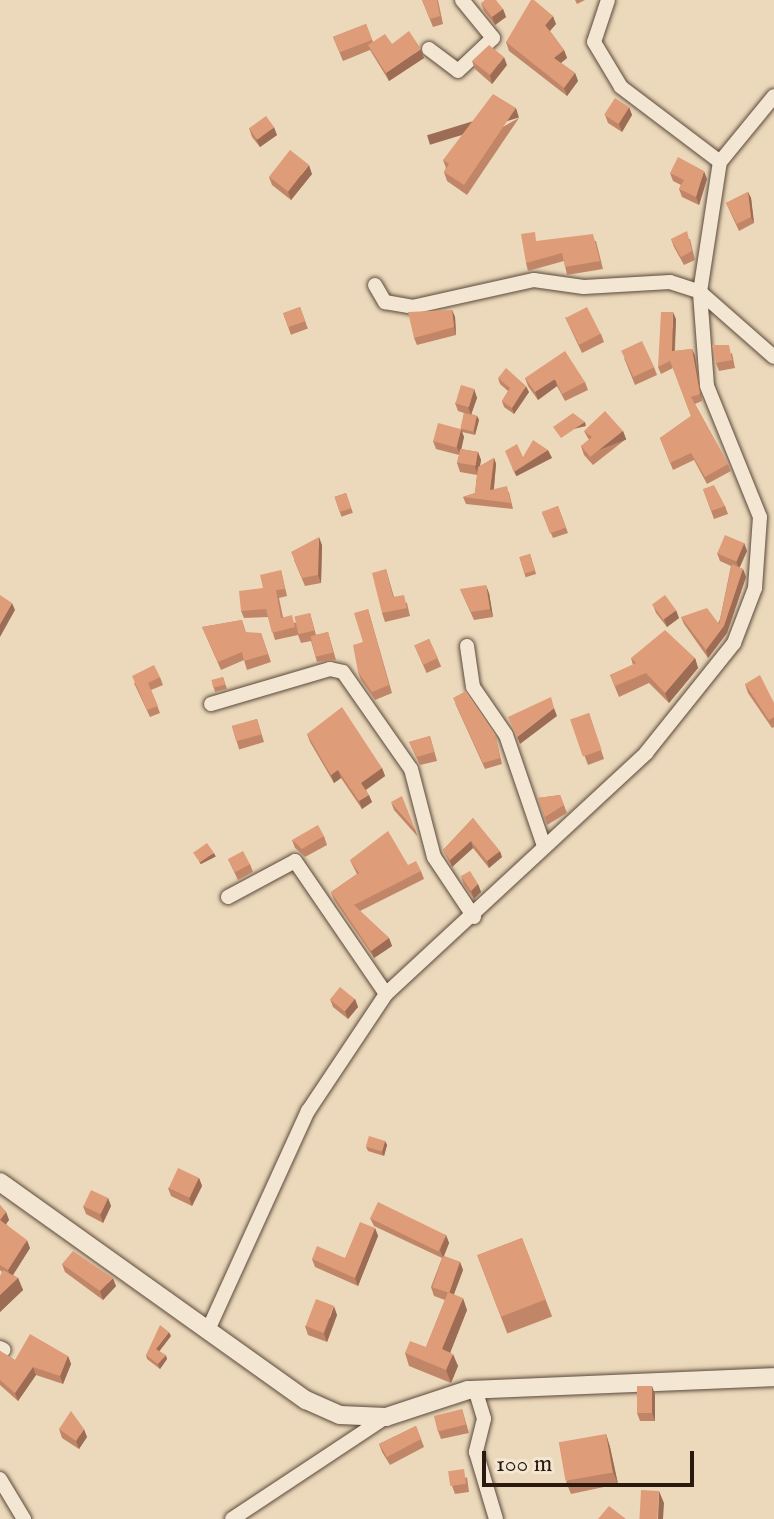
<!DOCTYPE html>
<html>
<head>
<meta charset="utf-8">
<style>
	body { margin:0 }
	#map { position:relative; width:774px; height:1519px; overflow:hidden; background:#ecd9bb; font-family:"IM FELL English",serif }
	div>[style] { position:absolute }
	.roads { filter:drop-shadow(0 0 2px #5b493b) drop-shadow(0 0 2px #5b493b) }
	.street>* { height:14px; margin:-7px; padding:0 7px; transform-origin:7px; border-radius:7px; background:#f3e6d3 }
	.secondary>* { height:18px; margin:-9px; padding:0 9px; transform-origin:9px; border-radius:9px; background:#f3e6d3 }
	.wall>* { inset:0; background:#c08667; transform-origin:0 0 }
	.shaded-wall>* { inset:0; background:#9c6d54; transform-origin:0 0 }
	.building>* { inset:0; background:#df9c78; transform-origin:0 0 }
	span { translate:-50% -50%; white-space:nowrap; text-align:center; line-height:1.15; -webkit-text-stroke:7px #f3e6d3; paint-order:stroke }
	.scale { position:absolute; left:482px; top:1451px; width:212px; height:36px; box-sizing:border-box; border:4px solid #2b1910; border-top:0; padding-left:10px; font-size:24px; line-height:28px; white-space:nowrap; color:#2b1910; -webkit-text-stroke:6px #f3e6d3; paint-order:stroke }
</style>
</head>
<body>
<div id="map">
	<div class="roads">
		<div class="street">
			<i style="left:608px;top:0;width:44px;rotate:108.4deg"></i>
			<i style="left:594px;top:42px;width:52px;rotate:59deg"></i>
			<i style="left:621px;top:87px;width:124px;rotate:37.1deg"></i>
			<i style="left:429px;top:49px;width:36px;rotate:37deg"></i>
			<i style="left:458px;top:71px;width:48px;rotate:-43.3deg"></i>
			<i style="left:493px;top:38px;width:49px;rotate:-129.2deg"></i>
			<i style="left:375px;top:285px;width:20px;rotate:60deg"></i>
			<i style="left:385px;top:302px;width:27px;rotate:10deg"></i>
			<i style="left:412px;top:307px;width:125px;rotate:-12.5deg"></i>
			<i style="left:534px;top:280px;width:50px;rotate:8deg"></i>
			<i style="left:584px;top:287px;width:86px;rotate:-3.3deg"></i>
			<i style="left:670px;top:282px;width:32px;rotate:18deg"></i>
			<i style="left:700px;top:292px;width:132px;rotate:-81.3deg"></i>
			<i style="left:720px;top:162px;width:85px;rotate:-50.7deg"></i>
			<i style="left:467px;top:646px;width:41px;rotate:81.7deg"></i>
			<i style="left:473px;top:687px;width:58px;rotate:55.5deg"></i>
			<i style="left:506px;top:735px;width:117px;rotate:71.1deg"></i>
			<i style="left:211px;top:704px;width:124px;rotate:-16.4deg"></i>
			<i style="left:330px;top:669px;width:13px;rotate:13deg"></i>
			<i style="left:343px;top:672px;width:118px;rotate:55deg"></i>
			<i style="left:411px;top:769px;width:91px;rotate:75.4deg"></i>
			<i style="left:434px;top:857px;width:72px;rotate:56.3deg"></i>
			<i style="left:228px;top:897px;width:76px;rotate:-28.2deg"></i>
			<i style="left:295px;top:861px;width:161px;rotate:55.6deg"></i>
			<i style="left:208px;top:1330px;width:241px;rotate:-65.5deg"></i>
			<i style="left:308px;top:1111px;width:141px;rotate:-56.3deg"></i>
			<i style="left:386px;top:994px;width:355px;rotate:-42.8deg"></i>
			<i style="left:646px;top:753px;width:141px;rotate:-51.3deg"></i>
			<i style="left:734px;top:643px;width:59px;rotate:-69.1deg"></i>
			<i style="left:755px;top:588px;width:71px;rotate:-86deg"></i>
			<i style="left:760px;top:517px;width:141px;rotate:-112deg"></i>
			<i style="left:707px;top:386px;width:94px;rotate:-94.3deg"></i>
			<i style="left:700px;top:292px;width:98px;rotate:41.3deg"></i>
			<i style="left:0;top:1348px;width:4px;rotate:27deg"></i>
			<i style="left:475px;top:1389px;width:31px;rotate:73deg"></i>
			<i style="left:484px;top:1419px;width:34px;rotate:104deg"></i>
			<i style="left:476px;top:1452px;width:70px;rotate:73.4deg"></i>
			<i style="left:0;top:1479px;width:47px;rotate:59deg"></i>
			<i style="left:232px;top:1519px;width:185px;rotate:-33.5deg"></i>
		</div>
		<div class="secondary">
			<i style="left:0;top:1182px;width:376px;rotate:35.5deg"></i>
			<i style="left:306px;top:1400px;width:37px;rotate:24deg"></i>
			<i style="left:340px;top:1415px;width:46px;rotate:2.5deg"></i>
			<i style="left:386px;top:1417px;width:86px;rotate:-18.2deg"></i>
			<i style="left:468px;top:1390px;width:306px;rotate:-2.4deg"></i>
		</div>
	</div>
	<div class="wall">
		<i style="clip-path:polygon(422px 0,438px 0,443px 24px,433px 27px)"></i>
		<i style="clip-path:polygon(575px 0,585px 0,577px 4px)"></i>
		<i style="clip-path:polygon(481px 3px,503px 9px,506px 17px,495px 25px,484px 11px)"></i>
		<i style="clip-path:polygon(366px 24px,373px 42px,392px 44px,424px 58px,389px 81px,370px 50px,343px 61px,333px 37px)"></i>
		<i style="clip-path:polygon(556px 24px,550px 31px,564px 50px,567px 58px,561px 63px,575px 73px,578px 81px,567px 96px,509px 51px,506px 42px)"></i>
		<i style="clip-path:polygon(472px 61px,507px 65px,492px 84px,475px 69px)"></i>
		<i style="clip-path:polygon(629px 107px,632px 115px,622px 132px,608px 123px,605px 115px)"></i>
		<i style="clip-path:polygon(519px 118px,467px 195px,447px 181px,444px 172px,446px 168px,443px 160px)"></i>
		<i style="clip-path:polygon(249px 128px,277px 135px,260px 147px,252px 137px)"></i>
		<i style="clip-path:polygon(670px 173px,707px 179px,699px 205px,682px 197px,679px 189px,681px 185px,673px 181px)"></i>
		<i style="clip-path:polygon(312px 174px,291px 200px,272px 185px,269px 177px)"></i>
		<i style="clip-path:polygon(748px 192px,751px 198px,754px 223px,739px 231px,726px 203px)"></i>
		<i style="clip-path:polygon(671px 239px,690px 239px,695px 260px,684px 265px,674px 247px)"></i>
		<i style="clip-path:polygon(538px 241px,596px 241px,603px 269px,567px 275px,564px 261px,528px 271px,526px 263px)"></i>
		<i style="left:300px;top:307px;width:23px;height:18px;rotate:70deg"></i>
		<i style="clip-path:polygon(452px 310px,455px 317px,456px 335px,417px 345px,414px 338px)"></i>
		<i style="clip-path:polygon(565px 317px,601px 334px,604px 342px,582px 353px)"></i>
		<i style="clip-path:polygon(676px 319px,675px 351px,692px 349px,695px 356px,702px 401px,695px 404px,728px 464px,731px 471px,707px 484px,694px 460px,673px 470px,660px 438px,691px 416px,673px 368px,661px 374px,658px 367px)"></i>
		<i style="clip-path:polygon(732px 353px,735px 368px,719px 371px,716px 363px)"></i>
		<i style="clip-path:polygon(624px 358px,654px 367px,657px 375px,635px 385px)"></i>
		<i style="clip-path:polygon(498px 378px,529px 392px,514px 414px,504px 407px,502px 401px,508px 391px,500px 384px)"></i>
		<i style="clip-path:polygon(525px 378px,585px 382px,588px 390px,565px 401px,557px 386px,538px 400px,528px 386px)"></i>
		<i style="clip-path:polygon(474px 389px,477px 398px,471px 414px,477px 416px,479px 420px,475px 435px,462px 432px,464px 437px,461px 449px,478px 452px,481px 460px,480px 466px,494px 458px,496px 464px,494px 489px,509px 492px,513px 509px,466px 504px,463px 497px,475px 493px,477px 475px,460px 472px,457px 463px,459px 455px,436px 449px,433px 441px,461px 429px,464px 413px,458px 411px,455px 403px)"></i>
		<i style="clip-path:polygon(584px 431px,623px 431px,626px 439px,593px 465px,584px 455px,581px 446px,589px 440px)"></i>
		<i style="clip-path:polygon(703px 489px,725px 506px,728px 514px,714px 519px)"></i>
		<i style="left:346px;top:493px;width:21px;height:12px;rotate:71deg"></i>
		<i style="clip-path:polygon(558px 506px,568px 533px,553px 538px,542px 513px)"></i>
		<i style="clip-path:polygon(744px 543px,747px 551px,739px 568px,743px 569px,746px 577px,727px 633px,708px 658px,684px 624px,681px 617px,719px 624px,731px 566px,720px 561px,717px 553px)"></i>
		<i style="clip-path:polygon(322px 545px,321px 583px,305px 586px,294px 560px)"></i>
		<i style="left:530px;top:554px;width:21px;height:11px;rotate:73deg"></i>
		<i style="clip-path:polygon(386px 569px,394px 597px,407px 603px,410px 616px,385px 622px,382px 613px)"></i>
		<i style="clip-path:polygon(281px 570px,287px 596px,279px 598px,283px 617px,295px 623px,310px 613px,316px 635px,328px 632px,336px 660px,317px 662px,311px 641px,301px 643px,298px 635px,275px 640px,268px 617px,244px 618px,241px 611px)"></i>
		<i style="clip-path:polygon(460px 589px,489px 593px,493px 617px,474px 620px)"></i>
		<i style="clip-path:polygon(653px 605px,679px 618px,667px 627px,656px 613px)"></i>
		<i style="clip-path:polygon(368px 609px,392px 693px,375px 700px,361px 680px,358px 672px)"></i>
		<i style="clip-path:polygon(242px 620px,246px 633px,261px 633px,271px 662px,247px 670px,244px 660px,221px 670px,202px 627px)"></i>
		<i style="left:429px;top:639px;width:30px;height:16px;rotate:66deg"></i>
		<i style="clip-path:polygon(631px 658px,695px 658px,698px 668px,669px 703px,649px 683px,619px 697px,610px 675px,633px 665px)"></i>
		<i style="clip-path:polygon(160px 677px,163px 685px,151px 690px,160px 713px,150px 717px,134px 683px)"></i>
		<i style="clip-path:polygon(223px 677px,227px 689px,215px 692px,212px 681px)"></i>
		<i style="clip-path:polygon(745px 684px,774px 703px,774px 727px,772px 728px,748px 693px)"></i>
		<i style="clip-path:polygon(455px 703px,495px 734px,502px 764px,485px 769px)"></i>
		<i style="clip-path:polygon(589px 713px,604px 759px,588px 765px,571px 721px)"></i>
		<i style="left:257px;top:719px;width:24px;height:26px;rotate:73deg"></i>
		<i style="clip-path:polygon(307px 734px,382px 768px,385px 776px,366px 790px,372px 802px,362px 809px,341px 778px,334px 783px,310px 742px)"></i>
		<i style="clip-path:polygon(430px 736px,437px 761px,420px 765px,409px 742px)"></i>
		<i style="clip-path:polygon(560px 795px,567px 813px,547px 825px,538px 798px)"></i>
		<i style="clip-path:polygon(391px 802px,415px 829px,418px 837px,394px 810px)"></i>
		<i style="clip-path:polygon(473px 818px,502px 857px,489px 868px,473px 848px,452px 867px,446px 856px,443px 850px)"></i>
		<i style="clip-path:polygon(324px 836px,327px 845px,305px 857px,295px 848px,292px 840px)"></i>
		<i style="clip-path:polygon(228px 859px,250px 864px,253px 872px,238px 880px)"></i>
		<i style="clip-path:polygon(350px 860px,408px 865px,421px 871px,424px 879px,360px 911px,389px 938px,392px 946px,374px 958px,334px 900px,331px 892px,357px 874px)"></i>
		<i style="clip-path:polygon(461px 876px,478px 884px,481px 892px,474px 899px,464px 885px)"></i>
		<i style="clip-path:polygon(330px 999px,355px 999px,358px 1007px,348px 1019px,333px 1007px)"></i>
		<i style="clip-path:polygon(385px 1141px,387px 1145px,384px 1156px,368px 1151px,366px 1147px)"></i>
		<i style="clip-path:polygon(199px 1178px,202px 1186px,192px 1206px,171px 1196px,168px 1188px)"></i>
		<i style="clip-path:polygon(108px 1198px,111px 1206px,103px 1223px,86px 1214px,83px 1206px)"></i>
		<i style="clip-path:polygon(0 1205px,6px 1212px,9px 1220px,6px 1224px,30px 1248px,13px 1275px,18px 1278px,23px 1290px,0 1312px,0 1277px,2px 1272px,0 1270px)"></i>
		<i style="clip-path:polygon(370px 1218px,446px 1235px,449px 1243px,444px 1256px,460px 1262px,463px 1270px,454px 1294px,467px 1310px,450px 1352px,458px 1366px,451px 1383px,409px 1366px,405px 1353px,426px 1347px,445px 1300px,434px 1296px,431px 1287px,442px 1258px,374px 1226px)"></i>
		<i style="clip-path:polygon(375px 1228px,378px 1236px,358px 1286px,315px 1267px,312px 1259px,345px 1258px)"></i>
		<i style="left:522px;top:1238px;width:84px;height:48px;rotate:69deg"></i>
		<i style="clip-path:polygon(62px 1264px,116px 1286px,103px 1300px,65px 1272px)"></i>
		<i style="clip-path:polygon(337px 1315px,327px 1342px,308px 1335px,305px 1326px)"></i>
		<i style="clip-path:polygon(171px 1336px,159px 1351px,167px 1359px,160px 1369px,147px 1359px,146px 1355px)"></i>
		<i style="clip-path:polygon(0 1351px,15px 1360px,68px 1356px,71px 1364px,63px 1384px,36px 1375px,18px 1401px,0 1385px)"></i>
		<i style="clip-path:polygon(655px 1394px,655px 1421px,640px 1421px,637px 1413px)"></i>
		<i style="clip-path:polygon(462px 1409px,469px 1433px,441px 1439px,438px 1431px)"></i>
		<i style="clip-path:polygon(416px 1426px,424px 1447px,390px 1465px,382px 1452px,379px 1444px)"></i>
		<i style="clip-path:polygon(59px 1429px,87px 1437px,79px 1449px,62px 1438px)"></i>
		<i style="clip-path:polygon(606px 1434px,610px 1447px,618px 1484px,571px 1494px,566px 1482px)"></i>
		<i style="clip-path:polygon(467px 1477px,469px 1492px,455px 1494px,452px 1486px)"></i>
	</div>
	<div class="shaded-wall">
		<i style="clip-path:polygon(503px 9px,506px 17px,495px 25px,492px 17px)"></i>
		<i style="clip-path:polygon(553px 16px,556px 24px,548px 33px,545px 25px)"></i>
		<i style="clip-path:polygon(421px 49px,424px 58px,389px 81px,386px 73px)"></i>
		<i style="clip-path:polygon(564px 50px,567px 58px,557px 66px,554px 58px)"></i>
		<i style="clip-path:polygon(504px 57px,507px 65px,492px 84px,490px 75px)"></i>
		<i style="clip-path:polygon(575px 73px,578px 81px,567px 96px,564px 88px)"></i>
		<i style="clip-path:polygon(629px 107px,632px 115px,622px 132px,619px 124px)"></i>
		<i style="left:516px;top:108px;width:10px;height:93px;rotate:73deg"></i>
		<i style="clip-path:polygon(274px 127px,277px 135px,260px 147px,256px 139px)"></i>
		<i style="clip-path:polygon(309px 165px,312px 174px,291px 200px,288px 192px)"></i>
		<i style="clip-path:polygon(704px 171px,707px 179px,699px 205px,696px 197px)"></i>
		<i style="clip-path:polygon(748px 192px,751px 198px,754px 223px,751px 217px)"></i>
		<i style="clip-path:polygon(452px 310px,455px 317px,456px 335px,454px 327px)"></i>
		<i style="clip-path:polygon(673px 312px,676px 319px,674px 358px,672px 351px)"></i>
		<i style="clip-path:polygon(692px 349px,695px 356px,702px 401px,700px 394px)"></i>
		<i style="clip-path:polygon(555px 379px,557px 386px,538px 400px,535px 392px)"></i>
		<i style="clip-path:polygon(526px 386px,529px 392px,514px 414px,512px 408px)"></i>
		<i style="clip-path:polygon(474px 389px,477px 398px,471px 415px,468px 407px)"></i>
		<i style="clip-path:polygon(477px 416px,479px 420px,475px 435px,474px 431px)"></i>
		<i style="left:585px;top:422px;width:4px;height:29px;rotate:76deg"></i>
		<i style="clip-path:polygon(461px 429px,464px 437px,460px 455px,457px 447px)"></i>
		<i style="left:623px;top:431px;width:9px;height:42px;rotate:69deg"></i>
		<i style="left:548px;top:450px;width:9px;height:40px;rotate:63deg"></i>
		<i style="clip-path:polygon(478px 452px,481px 460px,478px 475px,475px 467px)"></i>
		<i style="clip-path:polygon(494px 458px,496px 464px,493px 496px,490px 490px)"></i>
		<i style="clip-path:polygon(319px 537px,322px 545px,321px 583px,318px 575px)"></i>
		<i style="clip-path:polygon(744px 543px,747px 551px,739px 569px,736px 561px)"></i>
		<i style="clip-path:polygon(743px 569px,746px 577px,727px 633px,708px 658px,706px 650px)"></i>
		<i style="clip-path:polygon(486px 585px,489px 593px,493px 617px,490px 609px)"></i>
		<i style="clip-path:polygon(12px 603px,15px 610px,0 637px,0 624px)"></i>
		<i style="clip-path:polygon(676px 610px,679px 618px,667px 627px,664px 619px)"></i>
		<i style="clip-path:polygon(695px 658px,698px 668px,669px 703px,665px 693px)"></i>
		<i style="clip-path:polygon(554px 708px,557px 716px,520px 744px,517px 737px)"></i>
		<i style="clip-path:polygon(382px 768px,385px 776px,364px 791px,361px 783px)"></i>
		<i style="clip-path:polygon(338px 770px,341px 778px,334px 783px,331px 775px)"></i>
		<i style="clip-path:polygon(369px 795px,372px 802px,362px 809px,359px 801px)"></i>
		<i style="clip-path:polygon(471px 841px,473px 848px,452px 867px,450px 860px)"></i>
		<i style="clip-path:polygon(500px 851px,502px 857px,489px 868px,487px 861px)"></i>
		<i style="left:214px;top:853px;width:4px;height:17px;rotate:63deg"></i>
		<i style="clip-path:polygon(478px 884px,481px 892px,474px 899px,471px 891px)"></i>
		<i style="clip-path:polygon(389px 938px,392px 946px,374px 958px,371px 951px)"></i>
		<i style="clip-path:polygon(355px 999px,358px 1007px,348px 1019px,345px 1011px)"></i>
		<i style="clip-path:polygon(385px 1141px,387px 1145px,384px 1156px,382px 1152px)"></i>
		<i style="clip-path:polygon(199px 1178px,202px 1186px,192px 1206px,189px 1198px)"></i>
		<i style="clip-path:polygon(108px 1198px,111px 1206px,103px 1223px,100px 1214px)"></i>
		<i style="clip-path:polygon(6px 1212px,9px 1220px,3px 1228px,0 1220px)"></i>
		<i style="clip-path:polygon(375px 1228px,378px 1236px,358px 1286px,355px 1278px)"></i>
		<i style="clip-path:polygon(446px 1235px,449px 1243px,443px 1258px,440px 1250px)"></i>
		<i style="clip-path:polygon(27px 1240px,30px 1248px,11px 1278px,8px 1270px)"></i>
		<i style="clip-path:polygon(460px 1262px,463px 1270px,451px 1302px,448px 1294px)"></i>
		<i style="clip-path:polygon(18px 1278px,23px 1290px,0 1312px,0 1295px)"></i>
		<i style="clip-path:polygon(113px 1278px,116px 1286px,103px 1300px,100px 1291px)"></i>
		<i style="clip-path:polygon(463px 1298px,467px 1310px,447px 1361px,442px 1349px)"></i>
		<i style="clip-path:polygon(334px 1306px,337px 1315px,327px 1342px,324px 1334px)"></i>
		<i style="clip-path:polygon(169px 1332px,171px 1336px,158px 1353px,156px 1349px)"></i>
		<i style="clip-path:polygon(453px 1354px,458px 1366px,451px 1383px,446px 1370px)"></i>
		<i style="clip-path:polygon(166px 1355px,167px 1359px,160px 1369px,158px 1364px)"></i>
		<i style="clip-path:polygon(68px 1356px,71px 1364px,63px 1384px,60px 1376px)"></i>
		<i style="clip-path:polygon(33px 1367px,36px 1375px,18px 1401px,15px 1393px)"></i>
		<i style="clip-path:polygon(652px 1386px,655px 1394px,655px 1421px,652px 1413px)"></i>
		<i style="clip-path:polygon(84px 1429px,87px 1437px,79px 1449px,76px 1441px)"></i>
		<i style="clip-path:polygon(606px 1434px,610px 1447px,618px 1484px,613px 1472px)"></i>
		<i style="clip-path:polygon(659px 1491px,664px 1503px,663px 1519px,658px 1519px)"></i>
	</div>
	<div class="building">
		<i style="clip-path:polygon(422px 0,437px 0,440px 16px,430px 19px)"></i>
		<i style="clip-path:polygon(485px 0,496px 0,503px 9px,492px 17px,481px 3px)"></i>
		<i style="clip-path:polygon(531px 0,534px 0,553px 16px,545px 25px,564px 50px,554px 58px,575px 73px,564px 88px,506px 42px)"></i>
		<i style="left:366px;top:24px;width:17px;height:35px;rotate:69deg"></i>
		<i style="clip-path:polygon(409px 31px,421px 49px,386px 73px,368px 45px,385px 34px,392px 44px)"></i>
		<i style="clip-path:polygon(489px 45px,504px 57px,490px 75px,472px 61px)"></i>
		<i style="clip-path:polygon(493px 94px,516px 108px,464px 185px,444px 172px,449px 164px,443px 160px)"></i>
		<i style="left:615px;top:98px;width:17px;height:20px;rotate:33deg"></i>
		<i style="left:266px;top:116px;width:14px;height:21px;rotate:54deg"></i>
		<i style="left:290px;top:150px;width:24px;height:34px;rotate:38deg"></i>
		<i style="clip-path:polygon(678px 157px,704px 171px,696px 197px,679px 189px,684px 180px,670px 173px)"></i>
		<i style="clip-path:polygon(748px 192px,751px 217px,737px 224px,726px 203px)"></i>
		<i style="clip-path:polygon(687px 231px,692px 251px,681px 257px,671px 239px)"></i>
		<i style="clip-path:polygon(535px 232px,536px 241px,593px 234px,600px 261px,565px 267px,562px 253px,526px 263px,521px 234px)"></i>
		<i style="left:300px;top:307px;width:15px;height:18px;rotate:70deg"></i>
		<i style="left:587px;top:307px;width:30px;height:24px;rotate:63deg"></i>
		<i style="clip-path:polygon(452px 310px,454px 327px,414px 338px,408px 312px)"></i>
		<i style="clip-path:polygon(661px 312px,673px 312px,672px 351px,692px 349px,700px 394px,691px 397px,728px 464px,705px 477px,691px 453px,670px 463px,660px 438px,691px 416px,670px 361px,658px 367px)"></i>
		<i style="left:642px;top:341px;width:29px;height:23px;rotate:65deg"></i>
		<i style="clip-path:polygon(712px 345px,729px 345px,732px 360px,716px 363px)"></i>
		<i style="clip-path:polygon(565px 351px,585px 382px,562px 394px,555px 379px,535px 392px,525px 378px)"></i>
		<i style="clip-path:polygon(506px 368px,526px 386px,512px 408px,502px 401px,510px 388px,498px 378px)"></i>
		<i style="left:461px;top:385px;width:14px;height:19px;rotate:17deg"></i>
		<i style="clip-path:polygon(605px 411px,623px 431px,590px 457px,581px 446px,592px 437px,584px 431px)"></i>
		<i style="left:464px;top:413px;width:13px;height:16px;rotate:13deg"></i>
		<i style="clip-path:polygon(573px 413px,585px 422px,561px 438px,553px 427px)"></i>
		<i style="left:438px;top:423px;width:24px;height:19px;rotate:15deg"></i>
		<i style="clip-path:polygon(533px 440px,548px 450px,514px 472px,505px 451px,517px 444px,523px 457px)"></i>
		<i style="left:460px;top:449px;width:18px;height:14px;rotate:9deg"></i>
		<i style="clip-path:polygon(494px 458px,490px 490px,507px 486px,511px 503px,463px 497px,475px 493px,478px 467px)"></i>
		<i style="clip-path:polygon(714px 485px,725px 506px,711px 511px,703px 489px)"></i>
		<i style="left:346px;top:493px;width:16px;height:12px;rotate:72deg"></i>
		<i style="left:558px;top:506px;width:23px;height:17px;rotate:70deg"></i>
		<i style="left:725px;top:535px;width:21px;height:20px;rotate:23deg"></i>
		<i style="clip-path:polygon(319px 537px,318px 575px,302px 578px,291px 552px)"></i>
		<i style="left:530px;top:554px;width:17px;height:11px;rotate:73deg"></i>
		<i style="clip-path:polygon(732px 564px,743px 569px,724px 626px,706px 650px,681px 617px,707px 608px,719px 624px)"></i>
		<i style="clip-path:polygon(386px 569px,393px 597px,404px 595px,407px 608px,382px 613px,372px 573px)"></i>
		<i style="clip-path:polygon(281px 570px,285px 589px,276px 590px,281px 618px,292px 615px,295px 627px,272px 633px,266px 609px,241px 611px,239px 591px,263px 588px,260px 575px)"></i>
		<i style="clip-path:polygon(486px 585px,490px 609px,471px 612px,460px 589px)"></i>
		<i style="clip-path:polygon(0 595px,12px 603px,0 624px)"></i>
		<i style="left:665px;top:595px;width:19px;height:16px;rotate:54deg"></i>
		<i style="clip-path:polygon(368px 609px,389px 685px,372px 692px,358px 672px,353px 645px,363px 642px,354px 613px)"></i>
		<i style="left:310px;top:613px;width:18px;height:16px;rotate:77deg"></i>
		<i style="clip-path:polygon(242px 620px,245px 632px,261px 633px,268px 654px,244px 661px,242px 652px,218px 662px,202px 627px)"></i>
		<i style="clip-path:polygon(665px 630px,695px 658px,665px 693px,646px 673px,615px 686px,610px 675px,636px 663px,631px 658px)"></i>
		<i style="left:328px;top:632px;width:21px;height:18px;rotate:76deg"></i>
		<i style="left:429px;top:639px;width:21px;height:16px;rotate:65deg"></i>
		<i style="clip-path:polygon(154px 665px,160px 677px,148px 683px,158px 706px,147px 710px,132px 676px)"></i>
		<i style="clip-path:polygon(760px 675px,774px 703px,774px 717px,769px 720px,745px 684px)"></i>
		<i style="left:223px;top:677px;width:8px;height:12px;rotate:76deg"></i>
		<i style="clip-path:polygon(466px 691px,495px 734px,500px 758px,483px 763px,453px 698px)"></i>
		<i style="clip-path:polygon(551px 697px,554px 708px,517px 737px,508px 717px)"></i>
		<i style="clip-path:polygon(342px 707px,382px 768px,361px 783px,369px 795px,359px 801px,338px 770px,331px 775px,307px 734px)"></i>
		<i style="left:589px;top:713px;width:39px;height:20px;rotate:71deg"></i>
		<i style="left:257px;top:719px;width:16px;height:26px;rotate:75deg"></i>
		<i style="clip-path:polygon(430px 736px,434px 752px,417px 757px,409px 742px)"></i>
		<i style="clip-path:polygon(560px 795px,564px 805px,545px 817px,538px 798px)"></i>
		<i style="clip-path:polygon(402px 796px,415px 829px,391px 802px)"></i>
		<i style="clip-path:polygon(473px 818px,500px 851px,487px 861px,471px 841px,450px 860px,443px 850px)"></i>
		<i style="clip-path:polygon(318px 825px,324px 836px,302px 849px,292px 840px)"></i>
		<i style="clip-path:polygon(388px 831px,408px 865px,416px 861px,421px 871px,354px 905px,389px 938px,371px 951px,331px 892px,359px 873px,350px 860px)"></i>
		<i style="left:207px;top:843px;width:12px;height:17px;rotate:55deg"></i>
		<i style="left:243px;top:851px;width:15px;height:17px;rotate:62deg"></i>
		<i style="clip-path:polygon(470px 871px,478px 884px,471px 891px,461px 876px)"></i>
		<i style="left:340px;top:987px;width:19px;height:16px;rotate:39deg"></i>
		<i style="left:369px;top:1136px;width:17px;height:11px;rotate:17deg"></i>
		<i style="left:178px;top:1168px;width:23px;height:22px;rotate:25deg"></i>
		<i style="left:91px;top:1190px;width:19px;height:18px;rotate:25deg"></i>
		<i style="left:378px;top:1202px;width:76px;height:18px;rotate:26deg"></i>
		<i style="clip-path:polygon(0 1205px,6px 1212px,0 1220px,27px 1240px,8px 1270px,0 1265px)"></i>
		<i style="clip-path:polygon(360px 1222px,375px 1228px,355px 1278px,312px 1259px,317px 1246px,345px 1258px)"></i>
		<i style="left:522px;top:1238px;width:66px;height:48px;rotate:69deg"></i>
		<i style="clip-path:polygon(73px 1251px,113px 1278px,100px 1291px,62px 1264px)"></i>
		<i style="left:443px;top:1256px;width:18px;height:33px;rotate:19deg"></i>
		<i style="clip-path:polygon(3px 1270px,18px 1278px,0 1295px,0 1277px)"></i>
		<i style="clip-path:polygon(448px 1292px,463px 1298px,442px 1349px,453px 1354px,446px 1370px,405px 1353px,410px 1341px,426px 1347px)"></i>
		<i style="left:316px;top:1299px;width:19px;height:29px;rotate:21deg"></i>
		<i style="clip-path:polygon(160px 1325px,169px 1332px,156px 1349px,166px 1355px,158px 1364px,146px 1355px)"></i>
		<i style="clip-path:polygon(30px 1334px,68px 1356px,60px 1376px,33px 1367px,15px 1393px,0 1380px,0 1351px,15px 1360px)"></i>
		<i style="left:637px;top:1386px;width:15px;height:27px"></i>
		<i style="left:462px;top:1409px;width:16px;height:29px;rotate:76deg"></i>
		<i style="clip-path:polygon(71px 1411px,84px 1429px,76px 1441px,59px 1429px)"></i>
		<i style="clip-path:polygon(416px 1426px,421px 1439px,387px 1457px,379px 1444px)"></i>
		<i style="left:606px;top:1434px;width:39px;height:48px;rotate:80deg"></i>
		<i style="left:464px;top:1469px;width:15px;height:16px;rotate:82deg"></i>
		<i style="left:641px;top:1490px;width:18px;height:29px;rotate:3deg"></i>
		<i style="clip-path:polygon(609px 1506px,626px 1519px,598px 1519px)"></i>
	</div>
	<div class="scale">100 m</div>
</div>
</body>
</html>
